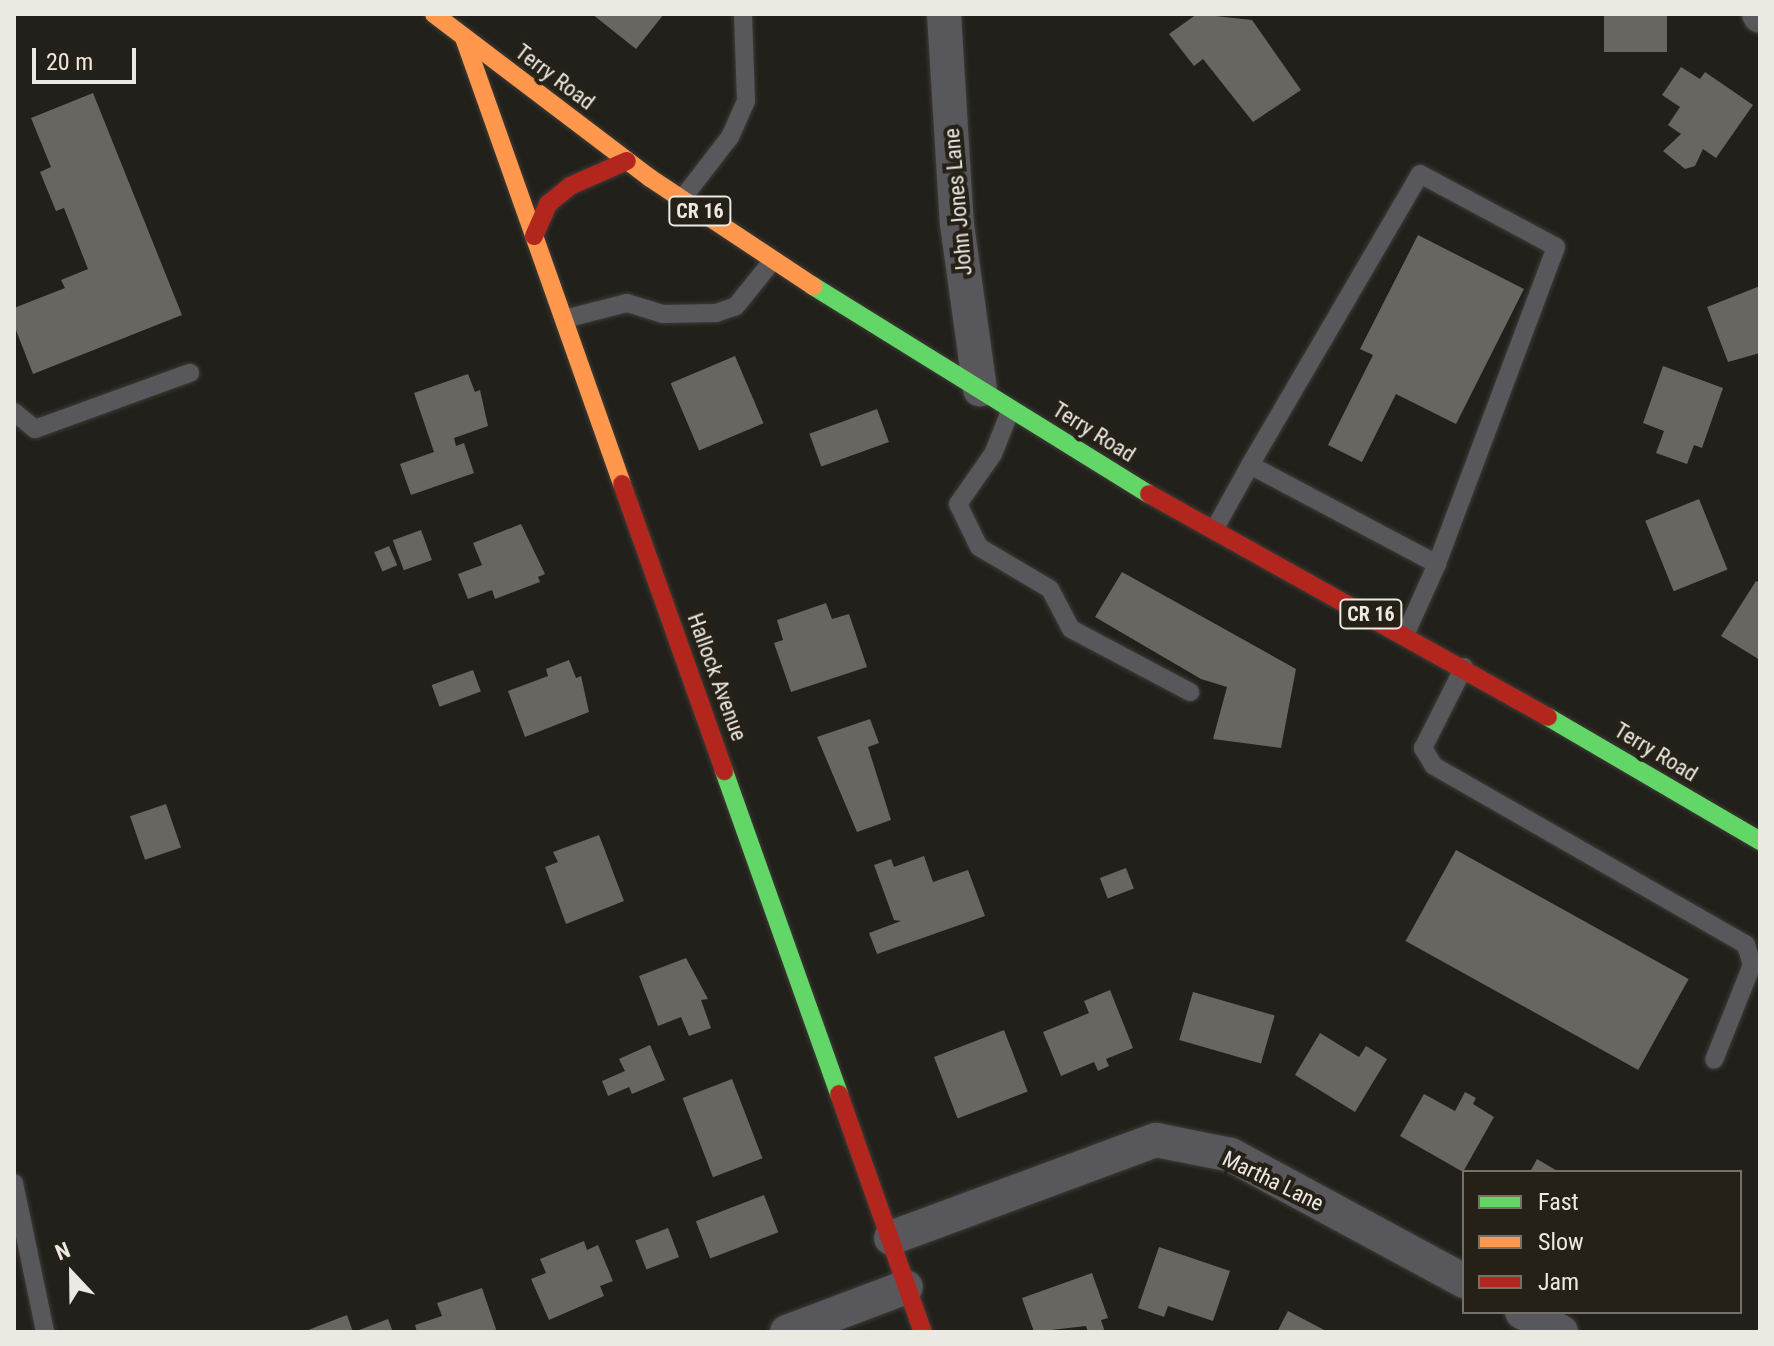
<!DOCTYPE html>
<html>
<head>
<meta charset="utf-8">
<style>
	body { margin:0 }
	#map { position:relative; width:1774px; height:1346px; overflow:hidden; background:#22201a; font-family:"Roboto Condensed",sans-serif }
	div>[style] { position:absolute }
	.building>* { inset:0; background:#686661; transform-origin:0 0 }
	.roads { filter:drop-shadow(0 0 2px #3d3b37) drop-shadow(0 0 2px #3d3b37) }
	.lane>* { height:18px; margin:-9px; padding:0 9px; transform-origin:9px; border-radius:9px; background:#58575c }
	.street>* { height:34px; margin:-17px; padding:0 17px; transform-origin:17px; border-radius:17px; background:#58575c }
	.fast>* { height:18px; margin:-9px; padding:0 9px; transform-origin:9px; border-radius:9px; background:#63d668 }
	.slow>* { height:18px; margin:-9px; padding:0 9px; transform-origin:9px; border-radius:9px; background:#ff974d }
	.jam>* { height:18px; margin:-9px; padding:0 9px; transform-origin:9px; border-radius:9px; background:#b3261e }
	span { translate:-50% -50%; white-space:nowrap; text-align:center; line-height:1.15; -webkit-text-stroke:8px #252116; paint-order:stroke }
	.shield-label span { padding:2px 6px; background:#252116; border:2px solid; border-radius:6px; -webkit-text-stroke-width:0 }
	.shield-label { font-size:20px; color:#ece9e2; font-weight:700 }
	.street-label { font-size:22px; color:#ece9e2 }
	.frame { position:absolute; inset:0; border:16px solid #ece9e2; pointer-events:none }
	.legend { position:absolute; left:1462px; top:1170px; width:280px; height:144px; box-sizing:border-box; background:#252116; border:2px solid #757168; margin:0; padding:10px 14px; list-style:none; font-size:24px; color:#ece9e2 }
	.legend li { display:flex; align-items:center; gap:16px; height:40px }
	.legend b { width:40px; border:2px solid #757168 }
	.north { position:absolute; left:32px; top:1234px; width:80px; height:80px; -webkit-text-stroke:6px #252116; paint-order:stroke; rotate:338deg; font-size:22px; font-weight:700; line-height:32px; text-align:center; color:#ece9e2 }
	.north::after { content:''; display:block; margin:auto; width:28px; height:36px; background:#ece9e2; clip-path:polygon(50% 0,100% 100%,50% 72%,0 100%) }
	.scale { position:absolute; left:32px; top:48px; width:104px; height:36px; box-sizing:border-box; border:4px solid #ece9e2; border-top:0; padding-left:10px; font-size:24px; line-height:28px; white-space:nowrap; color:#ece9e2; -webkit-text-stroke:6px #252116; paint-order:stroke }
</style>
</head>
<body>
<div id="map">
	<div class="building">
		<i style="clip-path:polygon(592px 14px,664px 14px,636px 49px)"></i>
		<i style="clip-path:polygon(1197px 14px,1252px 20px,1301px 90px,1253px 122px,1203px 59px,1194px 66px,1169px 34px)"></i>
		<i style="left:1604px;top:14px;width:63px;height:38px"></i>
		<i style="clip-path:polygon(1681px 67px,1700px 79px,1705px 72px,1753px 105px,1716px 158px,1703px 149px,1695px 166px,1685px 169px,1663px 151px,1681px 134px,1668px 125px,1680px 107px,1662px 95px)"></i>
		<i style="clip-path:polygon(93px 93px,182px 315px,33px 374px,14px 325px,14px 308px,65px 288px,61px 280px,88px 269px,64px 208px,56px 211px,40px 172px,51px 167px,31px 118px)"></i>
		<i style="clip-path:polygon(1418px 235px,1524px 289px,1456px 424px,1396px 394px,1362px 462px,1328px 445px,1373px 355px,1360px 349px)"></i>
		<i style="clip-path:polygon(1760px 286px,1760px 353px,1728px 362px,1707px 307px)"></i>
		<i style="left:735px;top:356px;width:73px;height:70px;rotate:67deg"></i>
		<i style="clip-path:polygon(1663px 366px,1723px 388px,1702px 448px,1694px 445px,1687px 464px,1656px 453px,1664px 431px,1643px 423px)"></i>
		<i style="clip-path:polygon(468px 374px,475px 392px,480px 390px,488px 426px,454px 438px,456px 446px,464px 443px,474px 473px,411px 495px,400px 464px,434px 452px,414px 393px)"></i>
		<i style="left:877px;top:409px;width:35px;height:72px;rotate:70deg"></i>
		<i style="left:1699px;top:499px;width:76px;height:58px;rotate:68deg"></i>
		<i style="clip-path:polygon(521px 524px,545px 574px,538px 577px,540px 582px,495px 599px,492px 590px,468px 599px,458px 574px,482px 565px,473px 543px)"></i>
		<i style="left:421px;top:530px;width:32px;height:30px;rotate:70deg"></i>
		<i style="left:389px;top:546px;width:21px;height:16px;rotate:67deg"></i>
		<i style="clip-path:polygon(1122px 572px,1296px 669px,1281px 748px,1213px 739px,1227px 687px,1201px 679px,1095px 617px)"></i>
		<i style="clip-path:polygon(1756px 581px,1760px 583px,1760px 660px,1721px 636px)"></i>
		<i style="clip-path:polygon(826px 603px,832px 619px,849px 614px,867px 667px,791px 692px,774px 643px,783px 640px,777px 620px)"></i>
		<i style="clip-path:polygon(569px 660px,576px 678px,581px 676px,589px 712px,525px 737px,508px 691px,548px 676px,546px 669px)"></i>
		<i style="left:473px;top:670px;width:23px;height:44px;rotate:70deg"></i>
		<i style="clip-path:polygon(870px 719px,879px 743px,868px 747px,891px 820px,857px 832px,817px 737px)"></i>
		<i style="left:166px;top:804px;width:46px;height:38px;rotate:71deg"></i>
		<i style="clip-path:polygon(599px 835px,624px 901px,566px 924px,545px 867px,558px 862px,553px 852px)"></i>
		<i style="left:1456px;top:850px;width:266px;height:104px;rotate:29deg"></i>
		<i style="clip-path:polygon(924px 856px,933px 882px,968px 870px,985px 916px,877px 954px,869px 933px,901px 921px,894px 920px,874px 865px,891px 859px,894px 867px)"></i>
		<i style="left:1126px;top:868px;width:22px;height:28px;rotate:69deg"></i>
		<i style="clip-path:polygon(686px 958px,708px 999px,701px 1000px,711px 1028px,689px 1036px,681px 1017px,658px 1026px,639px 976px)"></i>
		<i style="clip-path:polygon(1110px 990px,1133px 1048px,1106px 1059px,1109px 1066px,1098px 1071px,1094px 1062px,1061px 1076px,1043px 1032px,1089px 1013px,1084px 1001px)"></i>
		<i style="left:1193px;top:992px;width:85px;height:50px;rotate:16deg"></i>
		<i style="left:1004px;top:1030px;width:66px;height:75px;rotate:69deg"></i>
		<i style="clip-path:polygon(1320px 1033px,1359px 1057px,1366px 1046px,1387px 1059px,1355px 1112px,1295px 1075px)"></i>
		<i style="clip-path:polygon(650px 1045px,665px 1080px,632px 1094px,629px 1087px,608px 1096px,602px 1081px,625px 1071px,619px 1059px)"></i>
		<i style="left:732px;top:1079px;width:85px;height:53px;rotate:69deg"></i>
		<i style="clip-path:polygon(1465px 1092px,1476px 1098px,1473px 1104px,1494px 1117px,1463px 1172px,1400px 1136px,1424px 1094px,1455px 1111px)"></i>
		<i style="clip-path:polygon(1537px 1159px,1559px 1172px,1530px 1172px)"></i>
		<i style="left:764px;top:1195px;width:40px;height:73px;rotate:69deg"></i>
		<i style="left:668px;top:1228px;width:31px;height:35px;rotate:69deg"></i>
		<i style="clip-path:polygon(584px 1241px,587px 1250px,598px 1245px,613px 1281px,600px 1286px,604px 1296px,549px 1320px,531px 1279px,546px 1273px,540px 1259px)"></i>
		<i style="clip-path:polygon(1159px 1247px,1230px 1271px,1213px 1321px,1168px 1306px,1164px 1317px,1138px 1308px)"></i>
		<i style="clip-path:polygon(1092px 1273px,1108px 1318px,1101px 1320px,1105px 1332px,1088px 1332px,1086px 1326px,1034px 1332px,1022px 1298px)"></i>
		<i style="clip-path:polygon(482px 1288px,497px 1332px,417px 1332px,415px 1325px,442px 1316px,437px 1303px)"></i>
		<i style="clip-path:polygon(1288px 1311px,1328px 1332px,1277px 1332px)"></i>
		<i style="clip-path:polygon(347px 1315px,353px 1332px,303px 1332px)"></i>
		<i style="clip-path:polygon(388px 1319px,393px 1332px,354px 1332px)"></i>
	</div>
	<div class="roads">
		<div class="lane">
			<i style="left:682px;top:199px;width:78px;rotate:-52.3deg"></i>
			<i style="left:730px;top:137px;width:39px;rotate:-66deg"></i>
			<i style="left:746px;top:101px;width:87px;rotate:-92deg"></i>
			<i style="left:564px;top:319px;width:65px;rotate:-14.3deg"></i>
			<i style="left:627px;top:303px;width:38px;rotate:17deg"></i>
			<i style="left:663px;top:314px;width:53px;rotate:-1.1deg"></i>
			<i style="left:716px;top:313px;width:21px;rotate:-19deg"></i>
			<i style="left:736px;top:306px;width:59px;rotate:-51.2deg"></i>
			<i style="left:1011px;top:409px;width:48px;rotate:111.8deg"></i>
			<i style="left:993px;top:454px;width:61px;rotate:125deg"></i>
			<i style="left:958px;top:504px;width:48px;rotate:64deg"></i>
			<i style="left:979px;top:547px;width:82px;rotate:30.6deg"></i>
			<i style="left:1050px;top:589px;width:45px;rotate:62.3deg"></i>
			<i style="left:1071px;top:629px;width:135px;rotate:27.9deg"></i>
			<i style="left:14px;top:412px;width:27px;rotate:39deg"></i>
			<i style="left:35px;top:429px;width:165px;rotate:-19.9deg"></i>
			<i style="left:1250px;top:465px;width:337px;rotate:-59.7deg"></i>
			<i style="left:1420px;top:174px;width:154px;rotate:28.2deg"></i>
			<i style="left:1556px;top:247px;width:339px;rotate:110.6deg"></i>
			<i style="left:1214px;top:530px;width:74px;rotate:-61deg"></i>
			<i style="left:1250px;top:465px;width:212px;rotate:27.9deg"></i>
			<i style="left:1437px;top:564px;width:76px;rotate:114.2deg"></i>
			<i style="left:1464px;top:667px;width:91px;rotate:116.8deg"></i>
			<i style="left:1423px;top:748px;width:21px;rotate:59deg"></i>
			<i style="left:1434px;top:766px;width:360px;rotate:29.8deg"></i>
			<i style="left:1746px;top:945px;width:21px;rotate:73deg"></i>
			<i style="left:1752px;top:965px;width:102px;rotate:111.8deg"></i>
			<i style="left:14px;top:1183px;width:152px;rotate:78.2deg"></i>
		</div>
		<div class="street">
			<i style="left:944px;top:14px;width:210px;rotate:86.5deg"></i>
			<i style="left:957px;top:224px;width:167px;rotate:82.1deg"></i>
			<i style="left:1759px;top:14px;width:2px;rotate:63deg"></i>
			<i style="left:891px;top:1238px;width:283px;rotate:-20.3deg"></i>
			<i style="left:1156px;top:1140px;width:76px;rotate:11.3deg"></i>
			<i style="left:1231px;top:1155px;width:265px;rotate:28.4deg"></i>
			<i style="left:1522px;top:1312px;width:44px;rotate:27.1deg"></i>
			<i style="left:787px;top:1332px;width:127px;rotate:-20.7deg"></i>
		</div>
		<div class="fast">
			<i style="left:813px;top:286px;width:395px;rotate:31.8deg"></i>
			<i style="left:1548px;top:717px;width:246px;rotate:30.3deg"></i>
			<i style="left:724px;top:771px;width:343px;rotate:70.4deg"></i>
		</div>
		<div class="slow">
			<i style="left:434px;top:14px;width:271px;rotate:37.2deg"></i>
			<i style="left:650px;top:178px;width:196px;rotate:33.5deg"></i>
			<i style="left:464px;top:38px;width:473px;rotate:70.5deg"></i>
		</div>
		<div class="jam">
			<i style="left:534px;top:236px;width:35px;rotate:-66deg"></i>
			<i style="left:548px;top:204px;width:28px;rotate:-39deg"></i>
			<i style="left:570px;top:186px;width:62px;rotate:-23.7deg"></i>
			<i style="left:622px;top:484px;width:305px;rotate:70.4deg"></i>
			<i style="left:1149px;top:494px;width:457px;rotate:29.2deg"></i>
			<i style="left:839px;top:1094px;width:252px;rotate:70.6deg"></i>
		</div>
	</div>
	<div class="shield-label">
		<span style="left:700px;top:211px">CR 16</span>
		<span style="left:1371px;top:614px">CR 16</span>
	</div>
	<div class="street-label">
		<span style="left:555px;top:77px;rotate:37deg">Terry Road</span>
		<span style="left:958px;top:202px;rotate:-95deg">John Jones Lane</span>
		<span style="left:1094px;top:432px;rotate:32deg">Terry Road</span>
		<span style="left:717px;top:677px;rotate:70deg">Hallock Avenue</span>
		<span style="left:1656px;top:752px;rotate:31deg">Terry Road</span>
		<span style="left:1273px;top:1181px;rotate:26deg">Martha Lane</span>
	</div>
	<div class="frame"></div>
	<ul class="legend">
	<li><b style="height:10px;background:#63d668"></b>Fast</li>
	<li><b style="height:10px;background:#ff974d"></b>Slow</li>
	<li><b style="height:10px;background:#b3261e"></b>Jam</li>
	</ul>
	<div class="north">N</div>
	<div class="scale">20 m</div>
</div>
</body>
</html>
